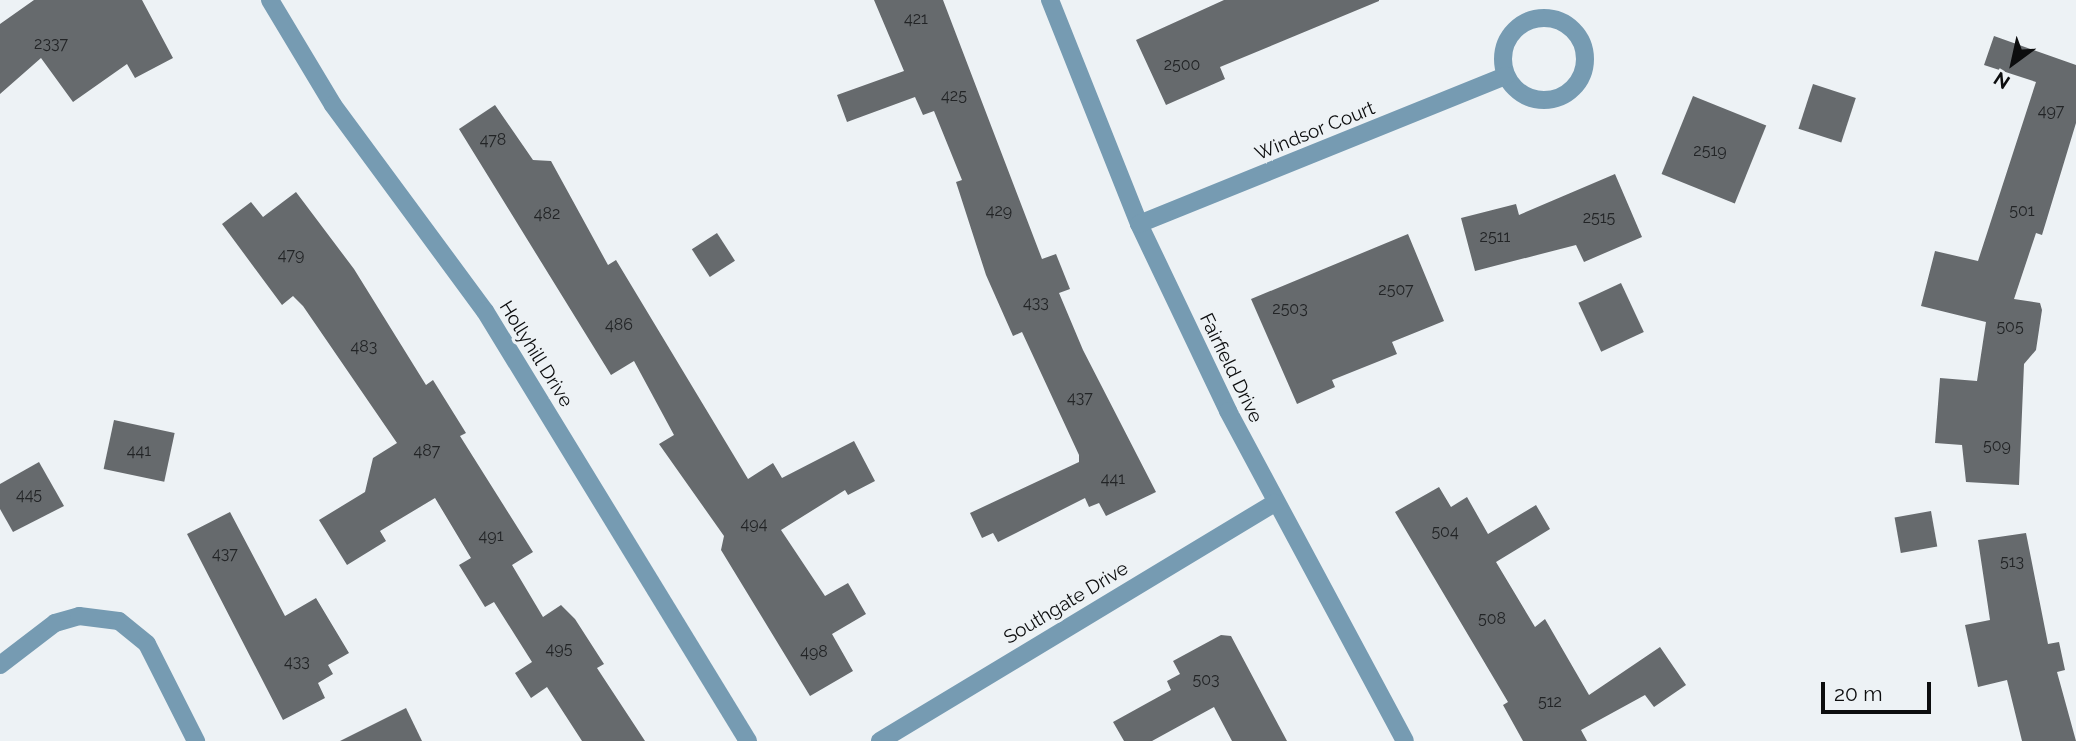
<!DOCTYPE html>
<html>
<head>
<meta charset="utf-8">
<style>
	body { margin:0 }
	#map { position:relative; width:2076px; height:741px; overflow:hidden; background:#edf2f5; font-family:Raleway,sans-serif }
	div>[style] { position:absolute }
	.building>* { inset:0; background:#666a6d; transform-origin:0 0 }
	.minor>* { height:18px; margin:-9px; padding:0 9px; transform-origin:9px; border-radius:9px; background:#769bb2 }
	.minor>.ring { margin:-9px; padding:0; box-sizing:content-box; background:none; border:18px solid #769bb2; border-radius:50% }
	span { translate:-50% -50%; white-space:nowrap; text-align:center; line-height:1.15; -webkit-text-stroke:6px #edf2f5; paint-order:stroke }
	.number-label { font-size:16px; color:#222426 }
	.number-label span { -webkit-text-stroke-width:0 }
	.street-label { font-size:19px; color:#0c0d0e }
	.north { position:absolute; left:1978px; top:28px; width:70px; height:70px; -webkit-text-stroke:5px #edf2f5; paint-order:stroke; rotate:213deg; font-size:19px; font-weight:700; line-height:28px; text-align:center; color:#0c0d0e }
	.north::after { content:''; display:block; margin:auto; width:24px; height:32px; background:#0c0d0e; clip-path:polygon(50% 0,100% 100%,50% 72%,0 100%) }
	.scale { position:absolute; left:1821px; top:682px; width:110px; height:32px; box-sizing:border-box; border:4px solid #0c0d0e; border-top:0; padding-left:9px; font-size:21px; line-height:24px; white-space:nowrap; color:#0c0d0e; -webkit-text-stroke:5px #edf2f5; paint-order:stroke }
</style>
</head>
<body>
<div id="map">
	<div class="building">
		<i style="clip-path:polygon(34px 0,142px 0,173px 58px,135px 78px,127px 64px,73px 102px,41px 58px,0 94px,0 24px)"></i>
		<i style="clip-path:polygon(874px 0,943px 0,1042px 259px,1056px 254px,1070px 289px,1059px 293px,1083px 350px,1156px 492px,1106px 516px,1099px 503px,1089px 507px,1085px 498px,998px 542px,993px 533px,982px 538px,970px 513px,1079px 462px,1079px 455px,1022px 332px,1013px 336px,986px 275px,956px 182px,962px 180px,934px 111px,923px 115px,915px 97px,847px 122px,837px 95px,904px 71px)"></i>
		<i style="clip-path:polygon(1224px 0,1379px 0,1379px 1px,1220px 67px,1225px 79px,1166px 105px,1136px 40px)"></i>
		<i style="clip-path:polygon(1994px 36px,2076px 65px,2076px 123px,2042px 235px,2036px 233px,2014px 299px,2040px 303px,2042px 310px,2036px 350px,2024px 364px,2019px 485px,1966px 482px,1962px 445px,1935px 443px,1940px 378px,1977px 381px,1986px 322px,1921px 306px,1935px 251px,1978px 261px,2036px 82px,1984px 65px)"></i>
		<i style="left:1813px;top:84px;width:45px;height:47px;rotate:18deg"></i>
		<i style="left:1693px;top:96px;width:79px;height:84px;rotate:22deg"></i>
		<i style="clip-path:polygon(495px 105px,533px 160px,551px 161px,608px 265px,616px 260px,748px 479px,773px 463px,782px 478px,854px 441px,875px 481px,848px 495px,845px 490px,781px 530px,825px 596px,848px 583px,866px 614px,832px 634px,853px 671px,810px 696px,721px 550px,724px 536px,659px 444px,674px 435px,634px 361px,611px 375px,459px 129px)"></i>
		<i style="clip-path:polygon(1615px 174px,1642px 237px,1584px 262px,1576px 245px,1475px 271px,1461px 218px,1516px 204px,1519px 215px)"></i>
		<i style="clip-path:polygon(296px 192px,354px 269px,426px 385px,433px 380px,466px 433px,460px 436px,533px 552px,512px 565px,543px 617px,561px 605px,575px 619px,604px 664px,597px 668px,645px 741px,582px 741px,547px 687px,531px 698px,515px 673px,532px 662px,494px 602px,485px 607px,459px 565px,471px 558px,435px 498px,380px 531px,386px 541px,347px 565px,319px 520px,365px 492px,373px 458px,397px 443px,303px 306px,293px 296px,282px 305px,222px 224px,251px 202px,263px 217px)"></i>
		<i style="left:717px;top:233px;width:33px;height:30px;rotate:57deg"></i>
		<i style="clip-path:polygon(1408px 234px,1444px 321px,1392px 342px,1397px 354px,1332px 380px,1335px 387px,1297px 404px,1251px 299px)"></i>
		<i style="left:1621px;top:283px;width:54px;height:47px;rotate:65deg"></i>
		<i style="left:114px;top:420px;width:62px;height:50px;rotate:12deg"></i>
		<i style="clip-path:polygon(39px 462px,64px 506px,13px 532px,0 509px,0 484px)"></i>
		<i style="clip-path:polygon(1439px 487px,1451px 507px,1467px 497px,1488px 534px,1536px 505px,1550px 529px,1496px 562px,1535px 627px,1545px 619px,1589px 695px,1660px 647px,1686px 685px,1654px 707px,1645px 695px,1581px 730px,1587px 741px,1523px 741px,1503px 705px,1508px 702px,1395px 512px)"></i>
		<i style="left:1931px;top:511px;width:36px;height:37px;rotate:80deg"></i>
		<i style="clip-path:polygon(230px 512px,285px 616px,316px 598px,349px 653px,328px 665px,333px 674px,318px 683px,325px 698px,283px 720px,187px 534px)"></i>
		<i style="clip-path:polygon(2026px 533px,2048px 644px,2059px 642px,2065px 670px,2057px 672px,2076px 741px,2022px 741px,2007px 680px,1978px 687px,1965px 625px,1990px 620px,1978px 540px)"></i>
		<i style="clip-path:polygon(1221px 635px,1231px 636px,1287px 741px,1232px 741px,1214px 707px,1152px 741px,1124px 741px,1113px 722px,1171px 690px,1167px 681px,1180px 674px,1173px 661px)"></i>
		<i style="clip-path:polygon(406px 708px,422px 741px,340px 741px)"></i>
	</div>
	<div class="minor">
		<i style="left:270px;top:0;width:122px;rotate:59deg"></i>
		<i style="left:333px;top:105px;width:256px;rotate:53.6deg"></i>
		<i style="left:485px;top:311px;width:504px;rotate:58.55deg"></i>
		<i style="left:1050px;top:0;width:241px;rotate:68.3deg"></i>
		<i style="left:1139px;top:224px;width:207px;rotate:64.5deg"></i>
		<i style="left:1228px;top:411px;width:374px;rotate:61.8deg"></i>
		<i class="ring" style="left:1503px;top:18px;width:64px;height:64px"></i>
		<i style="left:1139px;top:224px;width:396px;rotate:-22deg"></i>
		<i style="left:0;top:665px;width:69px;rotate:-37.4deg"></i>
		<i style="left:55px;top:623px;width:25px;rotate:-16deg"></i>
		<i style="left:79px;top:616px;width:40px;rotate:7.1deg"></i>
		<i style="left:119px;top:621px;width:36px;rotate:39deg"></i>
		<i style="left:147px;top:644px;width:109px;rotate:63.2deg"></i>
		<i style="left:880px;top:741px;width:461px;rotate:-31.1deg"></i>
	</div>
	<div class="number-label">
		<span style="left:916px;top:19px">421</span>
		<span style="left:51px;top:44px">2337</span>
		<span style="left:1182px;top:65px">2500</span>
		<span style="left:954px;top:96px">425</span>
		<span style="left:2051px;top:111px">497</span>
		<span style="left:493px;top:140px">478</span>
		<span style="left:1710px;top:151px">2519</span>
		<span style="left:999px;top:211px">429</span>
		<span style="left:2022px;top:211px">501</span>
		<span style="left:547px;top:214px">482</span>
		<span style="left:1599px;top:218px">2515</span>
		<span style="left:1495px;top:237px">2511</span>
		<span style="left:291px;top:255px">479</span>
		<span style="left:1396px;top:290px">2507</span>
		<span style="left:1036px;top:303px">433</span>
		<span style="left:1290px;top:309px">2503</span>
		<span style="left:619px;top:325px">486</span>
		<span style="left:2010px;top:327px">505</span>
		<span style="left:364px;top:347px">483</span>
		<span style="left:1080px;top:398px">437</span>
		<span style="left:1997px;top:446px">509</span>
		<span style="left:139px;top:451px">441</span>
		<span style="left:427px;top:451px">487</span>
		<span style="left:1113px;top:479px">441</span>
		<span style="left:29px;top:495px">445</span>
		<span style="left:754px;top:524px">494</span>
		<span style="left:1445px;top:532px">504</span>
		<span style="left:491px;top:536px">491</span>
		<span style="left:225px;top:554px">437</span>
		<span style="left:2012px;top:562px">513</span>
		<span style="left:1492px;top:619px">508</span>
		<span style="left:559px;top:649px">495</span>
		<span style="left:814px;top:652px">498</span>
		<span style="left:297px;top:662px">433</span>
		<span style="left:1206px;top:680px">503</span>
		<span style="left:1550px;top:702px">512</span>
	</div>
	<div class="street-label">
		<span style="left:1315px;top:131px;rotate:-22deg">Windsor Court</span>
		<span style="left:536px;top:354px;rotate:58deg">Hollyhill Drive</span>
		<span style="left:1231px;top:368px;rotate:64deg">Fairfield Drive</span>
		<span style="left:1066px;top:603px;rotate:-31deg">Southgate Drive</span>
	</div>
	<div class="north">N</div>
	<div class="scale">20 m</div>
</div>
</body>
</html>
